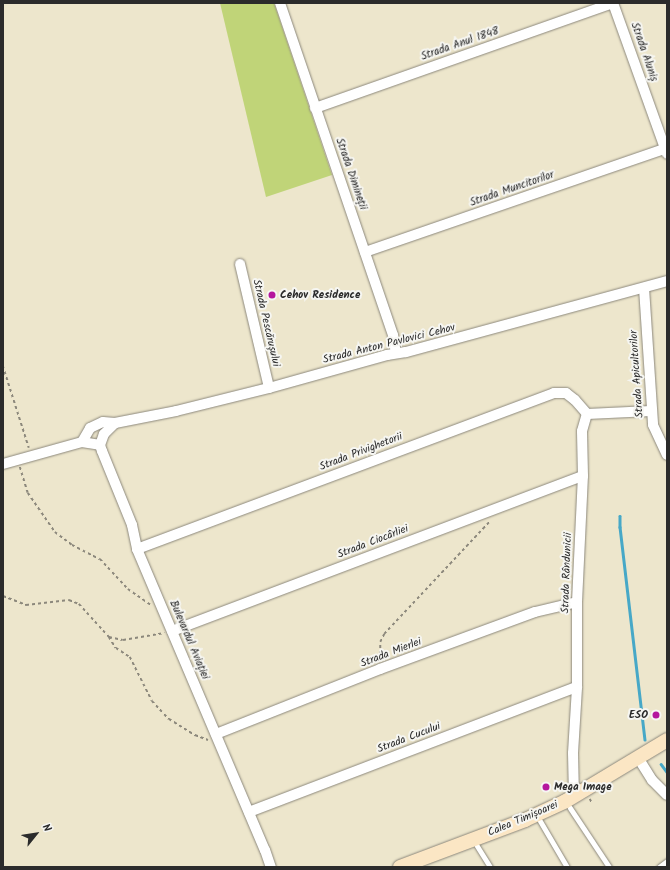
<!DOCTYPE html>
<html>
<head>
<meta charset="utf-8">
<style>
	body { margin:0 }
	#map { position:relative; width:670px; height:870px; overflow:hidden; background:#ede6cc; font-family:Kalam,sans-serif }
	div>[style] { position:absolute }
	.green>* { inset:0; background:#c0d478 }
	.stream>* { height:2.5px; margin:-1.25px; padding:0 1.25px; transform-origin:1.25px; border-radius:1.25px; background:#47a8c7 }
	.path>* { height:1.5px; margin-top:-0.75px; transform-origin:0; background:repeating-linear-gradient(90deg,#8c887c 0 3px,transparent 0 6px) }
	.roads { filter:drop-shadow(0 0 1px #8c887c) drop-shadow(0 0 1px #8c887c) }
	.service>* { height:5px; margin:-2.5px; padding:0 2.5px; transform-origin:2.5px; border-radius:2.5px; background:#fff }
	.minor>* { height:10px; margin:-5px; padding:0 5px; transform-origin:5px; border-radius:5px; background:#fff }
	.secondary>* { height:14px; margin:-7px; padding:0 7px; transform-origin:7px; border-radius:7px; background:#fbe6c4 }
	.dots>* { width:11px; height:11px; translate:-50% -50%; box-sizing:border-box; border:2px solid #f6f6f2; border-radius:50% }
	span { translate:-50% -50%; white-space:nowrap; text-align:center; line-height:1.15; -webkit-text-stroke:4px #f6f6f2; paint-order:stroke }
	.street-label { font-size:11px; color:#2b2b2b }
	.poi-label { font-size:11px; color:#2b2b2b; font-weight:700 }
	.left { translate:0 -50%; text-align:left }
	.right { translate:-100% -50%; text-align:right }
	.frame { position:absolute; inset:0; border:4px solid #2b2b2b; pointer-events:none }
	.north { position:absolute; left:16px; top:814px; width:40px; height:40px; -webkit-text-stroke:3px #f6f6f2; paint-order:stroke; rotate:60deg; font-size:11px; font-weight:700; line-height:16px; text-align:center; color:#2b2b2b }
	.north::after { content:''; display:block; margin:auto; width:14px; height:18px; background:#2b2b2b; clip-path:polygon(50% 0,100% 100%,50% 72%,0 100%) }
</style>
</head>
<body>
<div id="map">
	<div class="green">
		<i style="clip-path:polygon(220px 3px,274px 3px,332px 175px,266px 197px)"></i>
	</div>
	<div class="stream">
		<i style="left:620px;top:516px;width:11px;rotate:90deg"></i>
		<i style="left:620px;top:527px;width:214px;rotate:83.3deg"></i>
		<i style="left:661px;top:764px;width:10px;rotate:53deg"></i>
	</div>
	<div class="path">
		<i style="left:3px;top:366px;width:86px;rotate:72.4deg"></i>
		<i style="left:20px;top:467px;width:27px;rotate:73deg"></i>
		<i style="left:28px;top:493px;width:47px;rotate:55.3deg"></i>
		<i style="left:55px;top:532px;width:21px;rotate:37deg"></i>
		<i style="left:72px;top:545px;width:31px;rotate:27deg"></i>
		<i style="left:100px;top:559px;width:41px;rotate:47deg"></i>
		<i style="left:128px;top:589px;width:28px;rotate:35deg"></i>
		<i style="left:3px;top:596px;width:25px;rotate:21deg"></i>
		<i style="left:26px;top:605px;width:43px;rotate:-6.6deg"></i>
		<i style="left:69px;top:600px;width:11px;rotate:22deg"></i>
		<i style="left:79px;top:604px;width:45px;rotate:47.7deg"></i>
		<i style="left:109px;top:637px;width:13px;rotate:58deg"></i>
		<i style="left:116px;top:648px;width:17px;rotate:33deg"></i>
		<i style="left:130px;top:657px;width:49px;rotate:63.4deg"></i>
		<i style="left:152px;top:701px;width:25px;rotate:47deg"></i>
		<i style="left:169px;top:719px;width:31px;rotate:32deg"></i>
		<i style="left:195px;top:735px;width:14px;rotate:21deg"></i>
		<i style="left:109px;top:637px;width:14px;rotate:12deg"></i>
		<i style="left:123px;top:640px;width:42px;rotate:-9.7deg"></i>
		<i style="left:380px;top:660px;width:18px;rotate:-90deg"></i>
		<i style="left:380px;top:642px;width:9px;rotate:-63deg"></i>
		<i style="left:384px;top:634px;width:155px;rotate:-46.8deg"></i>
		<i style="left:590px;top:799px;width:4px;rotate:63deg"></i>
	</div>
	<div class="roads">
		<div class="service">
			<i style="left:570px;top:808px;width:71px;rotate:56.5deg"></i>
			<i style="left:540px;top:821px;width:53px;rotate:59.6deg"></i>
			<i style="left:477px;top:846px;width:25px;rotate:58deg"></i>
			<i style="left:659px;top:867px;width:10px;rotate:-37deg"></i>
		</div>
		<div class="minor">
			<i style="left:280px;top:3px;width:351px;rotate:71.2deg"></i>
			<i style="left:393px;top:335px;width:18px;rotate:81deg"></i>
			<i style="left:613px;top:3px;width:160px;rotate:70.3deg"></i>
			<i style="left:315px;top:108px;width:316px;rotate:-19.4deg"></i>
			<i style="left:365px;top:252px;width:319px;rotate:-19deg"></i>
			<i style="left:240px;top:264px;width:127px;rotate:76.8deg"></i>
			<i style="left:644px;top:288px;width:137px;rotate:86.2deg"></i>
			<i style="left:653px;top:425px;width:33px;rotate:65deg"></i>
			<i style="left:115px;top:423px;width:16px;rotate:135deg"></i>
			<i style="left:104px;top:434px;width:12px;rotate:110deg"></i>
			<i style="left:100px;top:445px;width:6px;rotate:72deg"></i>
			<i style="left:102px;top:451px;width:80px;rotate:67.9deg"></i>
			<i style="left:132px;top:525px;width:25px;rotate:78deg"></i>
			<i style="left:137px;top:549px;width:327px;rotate:67deg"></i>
			<i style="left:265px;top:850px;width:18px;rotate:71deg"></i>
			<i style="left:82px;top:442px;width:16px;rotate:-60deg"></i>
			<i style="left:90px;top:428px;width:14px;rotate:-25deg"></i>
			<i style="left:103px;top:422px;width:12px;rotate:5deg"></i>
			<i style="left:115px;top:423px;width:62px;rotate:-11.1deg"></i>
			<i style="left:176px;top:411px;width:96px;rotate:-13.9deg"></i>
			<i style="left:269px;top:388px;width:123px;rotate:-15.6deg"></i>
			<i style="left:387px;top:355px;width:19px;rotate:-9deg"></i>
			<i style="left:406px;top:352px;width:270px;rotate:-15.2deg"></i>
			<i style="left:3px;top:464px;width:82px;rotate:-15.6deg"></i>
			<i style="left:82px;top:442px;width:18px;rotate:9deg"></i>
			<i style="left:137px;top:549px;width:445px;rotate:-20.5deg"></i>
			<i style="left:554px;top:393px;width:12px"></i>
			<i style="left:566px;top:393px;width:11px;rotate:38deg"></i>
			<i style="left:575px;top:400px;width:18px;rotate:49deg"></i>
			<i style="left:172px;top:631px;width:439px;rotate:-20.7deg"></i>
			<i style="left:216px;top:734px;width:176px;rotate:-21.6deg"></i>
			<i style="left:380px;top:669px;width:165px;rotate:-20.2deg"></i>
			<i style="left:535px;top:612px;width:43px;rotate:-13.4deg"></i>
			<i style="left:642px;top:764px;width:19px;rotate:58deg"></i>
			<i style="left:652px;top:780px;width:21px;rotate:45deg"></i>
			<i style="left:574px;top:797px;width:44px;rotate:-91.3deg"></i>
			<i style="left:573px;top:753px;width:66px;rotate:-86.5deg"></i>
			<i style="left:577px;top:687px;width:85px;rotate:-90deg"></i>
			<i style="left:577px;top:602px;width:126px;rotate:-87.3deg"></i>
			<i style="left:583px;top:476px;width:45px;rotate:-91.3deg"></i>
			<i style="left:582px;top:431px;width:18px;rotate:-74deg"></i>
			<i style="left:587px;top:414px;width:64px;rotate:-2.7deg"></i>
			<i style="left:249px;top:812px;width:351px;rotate:-20.9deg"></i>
		</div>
		<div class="secondary">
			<i style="left:400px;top:867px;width:134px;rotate:-20.6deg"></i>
			<i style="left:525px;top:820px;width:45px;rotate:-24.9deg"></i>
			<i style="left:566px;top:801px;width:118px;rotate:-31.1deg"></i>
		</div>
	</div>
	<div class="dots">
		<i style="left:272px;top:295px;background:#b5179e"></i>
		<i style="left:656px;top:715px;background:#b5179e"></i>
		<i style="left:546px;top:787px;background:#b5179e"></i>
	</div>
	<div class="street-label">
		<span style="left:460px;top:44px;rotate:-19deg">Strada Anul 1848</span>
		<span style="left:644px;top:52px;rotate:71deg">Strada Aluniș</span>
		<span style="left:351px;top:174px;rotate:71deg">Strada Dimineții</span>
		<span style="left:512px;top:189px;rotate:-19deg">Strada Muncitorilor</span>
		<span style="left:266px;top:323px;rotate:77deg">Strada Pescărușului</span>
		<span style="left:389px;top:344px;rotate:-14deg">Strada Anton Pavlovici Cehov</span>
		<span style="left:637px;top:374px;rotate:-94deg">Strada Apicultorilor</span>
		<span style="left:361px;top:452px;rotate:-21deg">Strada Privighetorii</span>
		<span style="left:373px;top:542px;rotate:-21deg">Strada Ciocârliei</span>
		<span style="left:567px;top:573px;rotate:-88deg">Strada Rândunicii</span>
		<span style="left:189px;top:640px;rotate:67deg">Bulevardul Aviației</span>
		<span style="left:391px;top:653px;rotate:-21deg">Strada Mierlei</span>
		<span style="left:409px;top:738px;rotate:-21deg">Strada Cucului</span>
		<span style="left:523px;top:819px;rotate:-23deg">Calea Timișoarei</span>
	</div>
	<div class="poi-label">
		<span class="left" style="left:280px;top:295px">Cehov Residence</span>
		<span class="right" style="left:648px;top:715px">ESO</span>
		<span class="left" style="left:554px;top:787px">Mega Image</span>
	</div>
	<div class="frame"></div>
	<div class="north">N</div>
</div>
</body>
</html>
